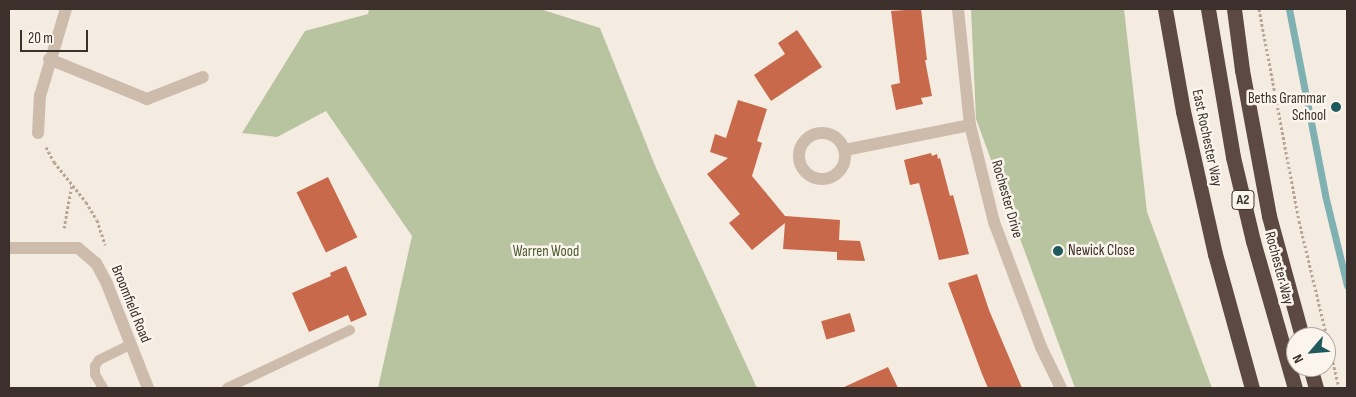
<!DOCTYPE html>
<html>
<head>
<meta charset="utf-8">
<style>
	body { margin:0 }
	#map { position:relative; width:1356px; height:397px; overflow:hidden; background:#f4ebe1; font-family:"Sofia Sans Condensed",sans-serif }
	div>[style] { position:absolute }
	.green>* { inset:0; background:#b8c4a0 }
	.stream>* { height:7px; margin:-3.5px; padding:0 3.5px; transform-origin:3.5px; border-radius:3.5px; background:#7fb0b2 }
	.building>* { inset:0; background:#c8694b; transform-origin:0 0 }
	.path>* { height:3px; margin-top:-1.5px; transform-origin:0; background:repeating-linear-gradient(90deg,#b9a596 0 2.5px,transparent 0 5px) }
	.lane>* { height:10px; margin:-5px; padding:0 5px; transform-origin:5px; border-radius:5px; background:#cdbbac }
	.street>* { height:12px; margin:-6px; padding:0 6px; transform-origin:6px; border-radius:6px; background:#cdbbac }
	.street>.ring { margin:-6px; padding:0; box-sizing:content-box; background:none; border:12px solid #cdbbac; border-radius:50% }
	.highway>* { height:15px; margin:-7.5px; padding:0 7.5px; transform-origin:7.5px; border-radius:7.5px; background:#5c4a42 }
	.dots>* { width:14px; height:14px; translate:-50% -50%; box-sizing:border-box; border:2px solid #fbf5ee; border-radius:50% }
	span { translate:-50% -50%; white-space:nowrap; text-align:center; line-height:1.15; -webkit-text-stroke:5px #fbf5ee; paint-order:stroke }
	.shield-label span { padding:1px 4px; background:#fbf5ee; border:1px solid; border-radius:4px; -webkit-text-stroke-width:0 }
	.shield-label { font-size:14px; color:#3b302b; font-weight:700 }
	.poi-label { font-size:15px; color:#3b302b }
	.right { translate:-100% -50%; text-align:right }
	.left { translate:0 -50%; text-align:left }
	.street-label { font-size:15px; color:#3b302b }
	.park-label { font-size:15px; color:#4a5a2e }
	.frame { position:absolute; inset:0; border:10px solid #3b302b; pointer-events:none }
	.north { position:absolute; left:1286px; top:327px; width:50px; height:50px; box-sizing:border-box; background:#fbf5ee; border:1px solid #aea6a0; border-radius:50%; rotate:243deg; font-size:14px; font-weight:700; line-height:20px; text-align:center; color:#3b302b }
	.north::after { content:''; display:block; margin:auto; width:18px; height:22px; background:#1f5a5e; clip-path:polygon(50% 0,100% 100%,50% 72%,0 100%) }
	.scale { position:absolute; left:20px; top:30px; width:68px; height:22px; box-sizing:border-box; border:2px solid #3b302b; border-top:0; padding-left:6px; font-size:15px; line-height:18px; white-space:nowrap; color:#3b302b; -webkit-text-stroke:4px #fbf5ee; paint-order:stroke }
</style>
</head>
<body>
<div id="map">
	<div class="green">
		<i style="clip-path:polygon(369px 9px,540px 9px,600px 28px,656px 168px,757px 388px,378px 388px,412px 236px,326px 111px,277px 137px,242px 133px,305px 31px,368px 14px)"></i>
		<i style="clip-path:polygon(971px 9px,1124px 9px,1147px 212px,1212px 388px,1075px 388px,976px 119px)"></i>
	</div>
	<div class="stream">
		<i style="left:1289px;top:9px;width:189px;rotate:79deg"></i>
		<i style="left:1325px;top:195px;width:93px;rotate:76.3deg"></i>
	</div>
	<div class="building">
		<i style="clip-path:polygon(921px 9px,927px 60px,925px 60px,932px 96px,921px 98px,923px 104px,896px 110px,891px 85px,900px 83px,891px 11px)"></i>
		<i style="clip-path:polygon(797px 30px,822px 67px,771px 101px,754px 75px,785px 54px,778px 43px)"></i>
		<i style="clip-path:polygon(738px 100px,767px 109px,757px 141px,762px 143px,752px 176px,785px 216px,840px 220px,839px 240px,860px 241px,865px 261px,837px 260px,837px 252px,783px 249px,785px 223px,752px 250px,729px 223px,740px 214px,707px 174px,728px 158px,710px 152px,715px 134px,726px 138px)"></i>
		<i style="clip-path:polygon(931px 153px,932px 156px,937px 154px,938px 159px,940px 158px,950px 196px,953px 195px,969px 254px,939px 260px,919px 183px,910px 185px,904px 160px)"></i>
		<i style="left:328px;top:177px;width:67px;height:35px;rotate:64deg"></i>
		<i style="clip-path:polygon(346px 266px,367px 315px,351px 322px,348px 315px,309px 332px,292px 293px,331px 276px,330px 273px)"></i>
		<i style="clip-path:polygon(977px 274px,989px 310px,1022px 388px,988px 388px,982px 374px,948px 283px)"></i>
		<i style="left:850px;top:313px;width:19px;height:30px;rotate:74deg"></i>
		<i style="clip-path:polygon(888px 367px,898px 388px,842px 388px)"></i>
	</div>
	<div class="path">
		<i style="left:1259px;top:9px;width:216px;rotate:79.3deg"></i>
		<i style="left:1299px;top:221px;width:172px;rotate:76.5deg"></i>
		<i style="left:46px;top:147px;width:17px;rotate:62deg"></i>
		<i style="left:54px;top:162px;width:51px;rotate:51.3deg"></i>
		<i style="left:86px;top:202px;width:21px;rotate:59deg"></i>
		<i style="left:97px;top:220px;width:26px;rotate:72deg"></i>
		<i style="left:64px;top:228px;width:44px;rotate:-79.5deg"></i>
	</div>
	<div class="lane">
		<i style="left:103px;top:388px;width:16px;rotate:-120deg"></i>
		<i style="left:95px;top:374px;width:8px;rotate:-90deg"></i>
		<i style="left:95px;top:366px;width:7px;rotate:-56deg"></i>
		<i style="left:99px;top:360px;width:34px;rotate:-26deg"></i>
		<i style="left:227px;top:388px;width:136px;rotate:-25.2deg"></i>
	</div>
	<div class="street">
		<i style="left:958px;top:9px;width:117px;rotate:84.1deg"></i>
		<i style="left:970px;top:125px;width:100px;rotate:76.1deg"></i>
		<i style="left:994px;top:222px;width:134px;rotate:69.4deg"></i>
		<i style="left:1041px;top:347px;width:46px;rotate:64deg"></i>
		<i style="left:49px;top:59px;width:106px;rotate:22.2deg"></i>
		<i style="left:147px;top:99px;width:60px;rotate:-21.4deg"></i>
		<i class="ring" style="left:799px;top:133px;width:34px;height:34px"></i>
		<i style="left:38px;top:133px;width:37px;rotate:-87deg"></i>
		<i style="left:40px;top:96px;width:91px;rotate:-73.4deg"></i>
		<i style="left:845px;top:150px;width:127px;rotate:-11.3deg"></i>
		<i style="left:9px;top:248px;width:69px"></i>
		<i style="left:78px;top:248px;width:23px;rotate:40deg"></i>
		<i style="left:96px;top:263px;width:24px;rotate:62deg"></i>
		<i style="left:107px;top:284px;width:112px;rotate:68.5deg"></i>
	</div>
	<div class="highway">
		<i style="left:1165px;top:9px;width:104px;rotate:80deg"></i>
		<i style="left:1183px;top:111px;width:147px;rotate:77.4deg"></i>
		<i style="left:1215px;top:254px;width:139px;rotate:74.6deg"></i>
		<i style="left:1208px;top:9px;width:150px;rotate:80.4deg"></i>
		<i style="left:1233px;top:157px;width:86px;rotate:76.6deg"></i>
		<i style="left:1253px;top:241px;width:153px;rotate:74.1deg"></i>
		<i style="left:1234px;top:9px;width:62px;rotate:82.5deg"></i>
		<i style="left:1242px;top:70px;width:148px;rotate:79.5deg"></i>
		<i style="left:1269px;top:216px;width:125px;rotate:74.7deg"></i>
		<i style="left:1310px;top:367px;width:22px;rotate:74deg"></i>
	</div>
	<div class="dots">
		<i style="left:1336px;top:107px;background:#1f5a5e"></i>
		<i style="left:1058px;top:251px;background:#1f5a5e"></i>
	</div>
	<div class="shield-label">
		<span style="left:1243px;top:200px">A2</span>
	</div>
	<div class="poi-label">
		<span class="right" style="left:1326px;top:107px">Beths Grammar<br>School</span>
		<span class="left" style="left:1068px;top:251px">Newick Close</span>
	</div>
	<div class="street-label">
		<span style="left:1207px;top:138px;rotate:78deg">East Rochester Way</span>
		<span style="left:1007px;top:199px;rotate:74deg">Rochester Drive</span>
		<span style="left:1279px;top:268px;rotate:75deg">Rochester Way</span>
		<span style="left:131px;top:304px;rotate:68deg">Broomfield Road</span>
	</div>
	<div class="park-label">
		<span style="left:546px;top:252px">Warren Wood</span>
	</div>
	<div class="frame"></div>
	<div class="north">N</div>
	<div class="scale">20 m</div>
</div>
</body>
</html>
